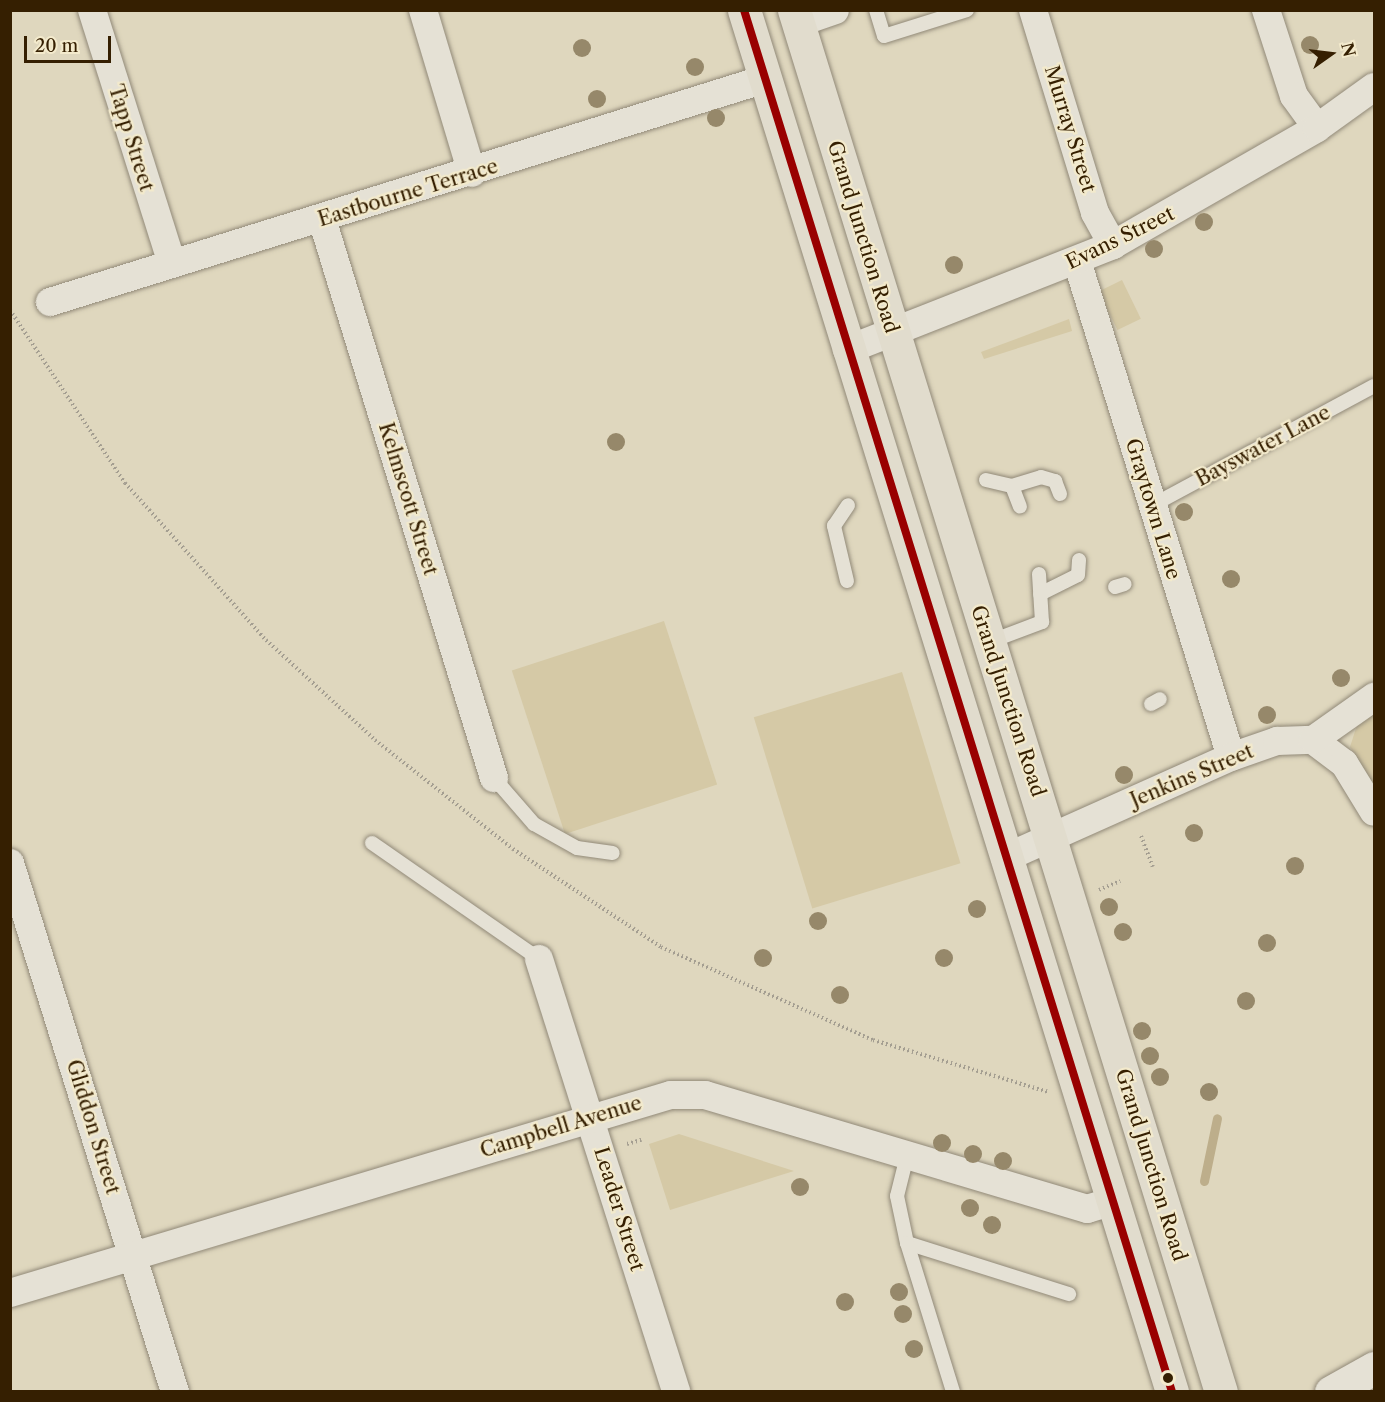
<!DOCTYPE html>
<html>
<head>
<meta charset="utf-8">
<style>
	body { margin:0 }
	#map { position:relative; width:1385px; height:1402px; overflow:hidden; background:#dfd7be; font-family:"Libre Caslon Text",serif }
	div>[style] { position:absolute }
	.green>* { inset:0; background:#d5c9a6; transform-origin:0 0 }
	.stream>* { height:9px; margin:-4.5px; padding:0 4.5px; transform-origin:4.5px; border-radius:4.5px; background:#bdae8b }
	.path>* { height:4px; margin-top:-2px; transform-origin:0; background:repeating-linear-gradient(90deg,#a49e91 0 1.5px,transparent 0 4.5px) }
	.roads { filter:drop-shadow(0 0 2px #918978) drop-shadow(0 0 2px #918978) }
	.lane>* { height:14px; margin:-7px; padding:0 7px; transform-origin:7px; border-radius:7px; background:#e5e1d5 }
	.street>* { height:28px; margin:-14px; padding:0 14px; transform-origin:14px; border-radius:14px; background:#e5e1d5 }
	.secondary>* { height:33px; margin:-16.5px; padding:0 16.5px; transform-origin:16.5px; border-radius:16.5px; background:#e5e1d5 }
	.highway>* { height:33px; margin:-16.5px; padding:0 16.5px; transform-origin:16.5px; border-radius:16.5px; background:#e1dccd }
	.bus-1>* { height:8px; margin:-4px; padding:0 4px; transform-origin:4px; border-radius:4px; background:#900 }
	.trees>* { width:18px; height:18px; margin:-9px; border-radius:50%; background:#96886a }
	.dots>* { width:16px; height:16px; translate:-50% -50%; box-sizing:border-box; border:3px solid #f3eacc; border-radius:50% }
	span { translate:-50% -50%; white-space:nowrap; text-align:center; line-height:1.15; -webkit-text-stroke:4.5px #f3eacc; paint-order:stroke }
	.street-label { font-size:20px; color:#351f01 }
	.frame { position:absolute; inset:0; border:12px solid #351f01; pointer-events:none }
	.north { position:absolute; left:1301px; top:24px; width:60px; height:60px; -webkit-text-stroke:4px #f3eacc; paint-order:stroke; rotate:76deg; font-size:16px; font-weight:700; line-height:24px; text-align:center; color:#351f01 }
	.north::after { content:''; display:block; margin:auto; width:21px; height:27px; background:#351f01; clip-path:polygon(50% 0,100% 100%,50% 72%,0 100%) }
	.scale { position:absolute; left:24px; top:36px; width:87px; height:27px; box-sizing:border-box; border:3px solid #351f01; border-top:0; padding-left:8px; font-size:18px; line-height:21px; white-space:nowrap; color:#351f01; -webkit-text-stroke:4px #f3eacc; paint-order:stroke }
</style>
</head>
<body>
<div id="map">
	<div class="green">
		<i style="left:1122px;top:280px;width:43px;height:26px;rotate:64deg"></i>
		<i style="clip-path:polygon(1069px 319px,1072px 331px,984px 359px,981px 352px)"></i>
		<i style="left:664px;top:621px;width:172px;height:160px;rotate:72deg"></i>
		<i style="left:902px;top:672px;width:200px;height:155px;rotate:73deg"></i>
		<i style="clip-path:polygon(1374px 714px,1374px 785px,1350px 747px,1357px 725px)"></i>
		<i style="clip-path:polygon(679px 1134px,794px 1171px,670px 1210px,649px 1144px)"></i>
	</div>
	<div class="stream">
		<i style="left:1204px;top:1181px;width:64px;rotate:-78.3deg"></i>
	</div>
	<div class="path">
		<i style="left:10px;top:310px;width:208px;rotate:56.4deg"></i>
		<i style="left:125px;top:483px;width:211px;rotate:48.1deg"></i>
		<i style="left:266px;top:640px;width:148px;rotate:42.5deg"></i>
		<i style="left:375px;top:740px;width:176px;rotate:38.3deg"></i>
		<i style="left:513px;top:849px;width:178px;rotate:33.5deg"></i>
		<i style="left:661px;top:947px;width:232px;rotate:23.7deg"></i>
		<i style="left:873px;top:1040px;width:183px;rotate:16.5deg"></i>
		<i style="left:1141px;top:836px;width:33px;rotate:69deg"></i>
		<i style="left:1099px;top:890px;width:23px;rotate:-23deg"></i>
		<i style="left:627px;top:1144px;width:15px;rotate:-16deg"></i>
	</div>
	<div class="roads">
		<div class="lane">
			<i style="left:876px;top:10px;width:27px;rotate:73deg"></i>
			<i style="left:884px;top:36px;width:87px;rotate:-17.4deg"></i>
			<i style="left:986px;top:480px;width:27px;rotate:13deg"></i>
			<i style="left:1012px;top:486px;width:22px;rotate:69deg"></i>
			<i style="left:1012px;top:486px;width:30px;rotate:-17deg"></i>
			<i style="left:1041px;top:477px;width:15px;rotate:16deg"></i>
			<i style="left:1055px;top:481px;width:14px;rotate:69deg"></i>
			<i style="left:1151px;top:506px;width:253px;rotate:-28.3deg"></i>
			<i style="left:847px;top:581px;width:57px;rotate:-103.3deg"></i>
			<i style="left:834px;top:526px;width:25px;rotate:-56deg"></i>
			<i style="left:1115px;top:587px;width:10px;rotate:-17deg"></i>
			<i style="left:1040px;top:594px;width:42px;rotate:-26.6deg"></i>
			<i style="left:1078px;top:575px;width:15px;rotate:-86deg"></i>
			<i style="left:989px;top:642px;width:57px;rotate:-20.7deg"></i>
			<i style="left:1042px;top:622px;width:48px;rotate:-93.6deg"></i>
			<i style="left:1151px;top:704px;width:10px;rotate:-29deg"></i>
			<i style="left:494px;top:778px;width:61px;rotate:49deg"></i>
			<i style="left:534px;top:824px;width:49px;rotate:29.2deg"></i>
			<i style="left:577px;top:848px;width:36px;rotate:8deg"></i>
			<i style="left:372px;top:843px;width:203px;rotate:34.8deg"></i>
			<i style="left:907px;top:1156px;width:41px;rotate:104deg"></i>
			<i style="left:897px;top:1196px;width:48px;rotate:78deg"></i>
			<i style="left:907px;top:1243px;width:170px;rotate:17.5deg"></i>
			<i style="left:907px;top:1243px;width:156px;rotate:72.8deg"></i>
		</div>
		<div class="street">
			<i style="left:92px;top:10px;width:266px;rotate:72.5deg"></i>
			<i style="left:423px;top:10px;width:170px;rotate:73.3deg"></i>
			<i style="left:1033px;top:10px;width:212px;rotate:73deg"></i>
			<i style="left:1095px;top:213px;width:37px;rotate:61deg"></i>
			<i style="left:1266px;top:10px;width:90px;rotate:72deg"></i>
			<i style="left:1294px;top:96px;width:39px;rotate:54deg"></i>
			<i style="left:798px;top:23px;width:39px;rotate:-19deg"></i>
			<i style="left:322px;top:219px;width:585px;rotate:72.9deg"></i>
			<i style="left:1077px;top:261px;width:519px;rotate:72.75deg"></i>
			<i style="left:50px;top:302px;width:749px;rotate:-17.32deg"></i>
			<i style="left:847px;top:350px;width:286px;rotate:-21.5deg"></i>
			<i style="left:1113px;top:245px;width:235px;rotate:-29.8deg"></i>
			<i style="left:1317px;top:128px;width:70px;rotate:-35.7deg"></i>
			<i style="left:1313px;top:740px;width:39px;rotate:37deg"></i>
			<i style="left:1344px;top:763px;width:57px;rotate:58.5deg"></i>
			<i style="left:1005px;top:858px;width:248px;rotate:-24.1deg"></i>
			<i style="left:1231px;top:757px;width:49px;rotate:-19.2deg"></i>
			<i style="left:1277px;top:741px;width:36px;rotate:-2deg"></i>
			<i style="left:1313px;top:740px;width:75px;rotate:-35.2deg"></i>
			<i style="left:10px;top:863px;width:554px;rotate:72.68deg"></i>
			<i style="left:539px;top:959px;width:454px;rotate:72.4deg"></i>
			<i style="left:10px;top:1293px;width:690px;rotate:-16.68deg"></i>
			<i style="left:671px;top:1095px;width:34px"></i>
			<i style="left:705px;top:1095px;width:399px;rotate:16.6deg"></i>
			<i style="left:1087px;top:1209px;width:28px;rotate:-17deg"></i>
		</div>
		<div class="secondary">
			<i style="left:1331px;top:1392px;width:49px;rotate:-29.2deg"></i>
		</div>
		<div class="highway">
			<i style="left:744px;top:10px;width:1447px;rotate:72.79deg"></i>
			<i style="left:794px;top:10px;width:1446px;rotate:72.83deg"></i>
		</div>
	</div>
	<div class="bus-1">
		<i style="left:744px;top:10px;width:1447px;rotate:72.79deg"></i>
	</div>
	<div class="trees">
		<i style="left:1310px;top:45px"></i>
		<i style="left:582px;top:48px"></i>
		<i style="left:695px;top:67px"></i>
		<i style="left:597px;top:99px"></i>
		<i style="left:716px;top:118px"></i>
		<i style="left:1204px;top:222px"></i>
		<i style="left:1154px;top:249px"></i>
		<i style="left:954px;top:265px"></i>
		<i style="left:616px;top:442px"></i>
		<i style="left:1184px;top:512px"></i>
		<i style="left:1231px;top:579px"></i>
		<i style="left:1341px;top:678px"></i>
		<i style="left:1267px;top:715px"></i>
		<i style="left:1124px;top:775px"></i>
		<i style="left:1194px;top:833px"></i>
		<i style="left:1295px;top:866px"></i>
		<i style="left:1109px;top:907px"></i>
		<i style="left:977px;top:909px"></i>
		<i style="left:818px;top:921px"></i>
		<i style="left:1123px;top:932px"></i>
		<i style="left:1267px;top:943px"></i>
		<i style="left:763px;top:958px"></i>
		<i style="left:944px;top:958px"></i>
		<i style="left:840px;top:995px"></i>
		<i style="left:1246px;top:1001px"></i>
		<i style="left:1142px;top:1031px"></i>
		<i style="left:1150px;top:1056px"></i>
		<i style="left:1160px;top:1077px"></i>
		<i style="left:1209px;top:1092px"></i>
		<i style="left:942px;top:1143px"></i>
		<i style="left:973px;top:1154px"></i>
		<i style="left:1003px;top:1161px"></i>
		<i style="left:800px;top:1187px"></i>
		<i style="left:970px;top:1208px"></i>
		<i style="left:992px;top:1225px"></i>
		<i style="left:899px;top:1292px"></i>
		<i style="left:845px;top:1302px"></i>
		<i style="left:903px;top:1314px"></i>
		<i style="left:914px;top:1349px"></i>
	</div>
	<div class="dots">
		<i style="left:1168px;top:1378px;background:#351f01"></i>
	</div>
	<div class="street-label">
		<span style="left:1070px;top:129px;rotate:73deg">Murray Street</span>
		<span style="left:131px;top:138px;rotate:73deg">Tapp Street</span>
		<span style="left:408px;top:193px;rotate:-17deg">Eastbourne Terrace</span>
		<span style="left:863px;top:237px;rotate:73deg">Grand Junction Road</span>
		<span style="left:1120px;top:238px;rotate:-26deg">Evans Street</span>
		<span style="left:1263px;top:446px;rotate:-28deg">Bayswater Lane</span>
		<span style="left:408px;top:499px;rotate:73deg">Kelmscott Street</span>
		<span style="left:1153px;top:509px;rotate:73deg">Graytown Lane</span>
		<span style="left:1008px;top:701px;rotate:72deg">Grand Junction Road</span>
		<span style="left:1192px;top:776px;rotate:-23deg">Jenkins Street</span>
		<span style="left:93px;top:1127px;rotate:73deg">Gliddon Street</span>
		<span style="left:561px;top:1127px;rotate:-17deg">Campbell Avenue</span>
		<span style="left:1151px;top:1165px;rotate:73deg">Grand Junction Road</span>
		<span style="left:619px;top:1209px;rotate:73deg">Leader Street</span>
	</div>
	<div class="frame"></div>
	<div class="north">N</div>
	<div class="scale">20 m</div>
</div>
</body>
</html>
